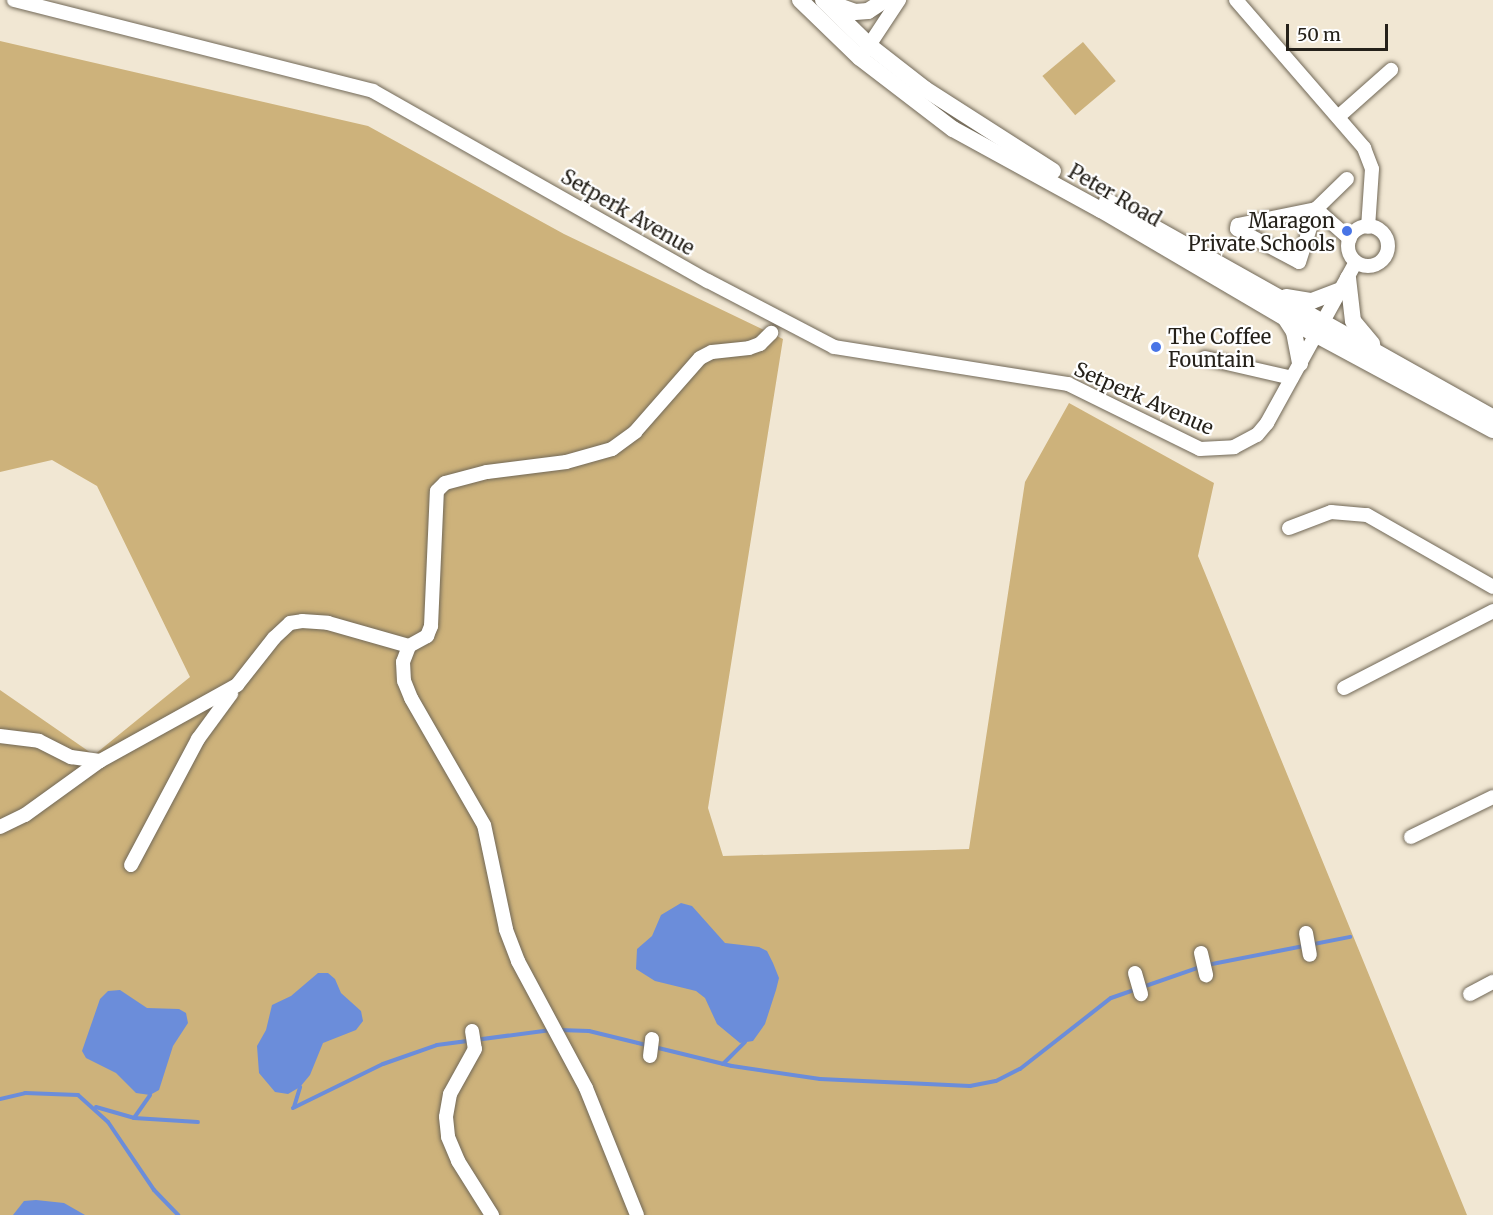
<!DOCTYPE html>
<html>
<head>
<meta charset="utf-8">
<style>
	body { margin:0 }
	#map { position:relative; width:1493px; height:1215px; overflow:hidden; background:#f1e7d3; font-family:Merriweather,serif }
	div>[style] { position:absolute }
	.green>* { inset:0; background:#cdb27b; transform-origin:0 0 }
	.water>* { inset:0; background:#6b8dda }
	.stream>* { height:4px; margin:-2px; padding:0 2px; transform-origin:2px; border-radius:2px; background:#6b8dda }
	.roads { filter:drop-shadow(0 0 2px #716857) drop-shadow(0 0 2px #716857) }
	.minor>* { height:14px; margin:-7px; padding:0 7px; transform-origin:7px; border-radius:7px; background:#fff }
	.minor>.ring { margin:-7px; padding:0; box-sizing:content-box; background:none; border:14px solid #fff; border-radius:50% }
	.major>* { height:16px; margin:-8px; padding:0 8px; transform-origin:8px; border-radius:8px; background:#fff }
	.dots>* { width:16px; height:16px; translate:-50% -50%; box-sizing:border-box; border:3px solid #fff; border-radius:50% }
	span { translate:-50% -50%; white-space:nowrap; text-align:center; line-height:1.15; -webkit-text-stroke:4.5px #fff; paint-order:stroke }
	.street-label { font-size:20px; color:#25211a }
	.poi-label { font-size:20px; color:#25211a }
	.right { translate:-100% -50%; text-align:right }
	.left { translate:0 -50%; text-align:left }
	.scale { position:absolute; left:1286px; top:24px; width:102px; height:27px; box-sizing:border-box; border:3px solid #25211a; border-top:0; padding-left:8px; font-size:18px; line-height:21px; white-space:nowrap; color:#25211a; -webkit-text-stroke:4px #fff; paint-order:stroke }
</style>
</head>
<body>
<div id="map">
	<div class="green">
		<i style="clip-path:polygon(0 41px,368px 126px,564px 234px,783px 339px,708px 808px,723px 856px,969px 849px,1025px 482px,1069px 403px,1214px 483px,1198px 556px,1467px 1215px,0 1215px,0 690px,94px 755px,190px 677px,97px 486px,52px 460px,0 472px)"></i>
		<i style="left:1083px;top:42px;width:51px;height:53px;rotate:50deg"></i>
	</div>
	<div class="water">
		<i style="clip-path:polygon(681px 903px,692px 906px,725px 943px,759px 947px,767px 951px,773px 963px,779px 978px,776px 990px,765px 1024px,753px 1041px,740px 1043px,717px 1024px,705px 998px,696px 991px,655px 981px,636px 969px,637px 949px,652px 936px,661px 915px)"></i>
		<i style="clip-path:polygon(318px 973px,328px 973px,335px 979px,341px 993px,361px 1011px,363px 1021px,356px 1030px,323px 1043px,310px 1075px,300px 1087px,288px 1094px,275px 1092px,259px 1073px,257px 1046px,266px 1030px,272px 1005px,291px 996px)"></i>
		<i style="clip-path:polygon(120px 990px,147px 1008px,179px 1009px,186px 1013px,188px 1023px,173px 1046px,159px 1090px,150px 1095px,136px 1093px,116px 1073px,86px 1058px,82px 1051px,100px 999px,108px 991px)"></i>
		<i style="clip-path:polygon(36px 1200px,64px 1203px,85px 1215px,13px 1215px,24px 1201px)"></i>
	</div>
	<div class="stream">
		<i style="left:1207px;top:965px;width:146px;rotate:-11.1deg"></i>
		<i style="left:559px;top:1030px;width:30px;rotate:2deg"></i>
		<i style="left:589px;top:1031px;width:147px;rotate:13.8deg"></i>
		<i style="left:732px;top:1066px;width:89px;rotate:8.4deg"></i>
		<i style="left:820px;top:1079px;width:150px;rotate:2.7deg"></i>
		<i style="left:970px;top:1086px;width:26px;rotate:-11deg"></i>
		<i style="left:996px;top:1081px;width:27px;rotate:-27deg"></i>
		<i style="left:1020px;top:1069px;width:115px;rotate:-38deg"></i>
		<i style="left:1111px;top:998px;width:94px;rotate:-19.2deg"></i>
		<i style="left:723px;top:1064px;width:31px;rotate:-45deg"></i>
		<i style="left:0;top:1099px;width:26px;rotate:-13deg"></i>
		<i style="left:25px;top:1093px;width:53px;rotate:2.2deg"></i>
		<i style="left:78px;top:1095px;width:40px;rotate:42deg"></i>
		<i style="left:108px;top:1122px;width:82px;rotate:55.9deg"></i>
		<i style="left:154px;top:1190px;width:35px;rotate:46deg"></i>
		<i style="left:96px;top:1107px;width:40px;rotate:16deg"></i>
		<i style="left:134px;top:1118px;width:64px;rotate:3.6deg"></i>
		<i style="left:294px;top:1107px;width:21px;rotate:-73deg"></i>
		<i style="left:293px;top:1108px;width:100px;rotate:-26.1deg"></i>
		<i style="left:383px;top:1064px;width:57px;rotate:-19.4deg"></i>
		<i style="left:437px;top:1045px;width:115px;rotate:-7.5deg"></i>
		<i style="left:134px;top:1118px;width:28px;rotate:-55deg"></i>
	</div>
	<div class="roads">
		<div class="minor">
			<i style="left:14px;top:0;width:370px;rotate:14.2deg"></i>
			<i style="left:373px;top:91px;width:385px;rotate:29.6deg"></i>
			<i style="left:708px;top:281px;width:142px;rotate:27.6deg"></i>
			<i style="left:834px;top:347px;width:237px;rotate:9deg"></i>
			<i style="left:1068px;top:384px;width:147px;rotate:26.2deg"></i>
			<i style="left:1200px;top:449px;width:34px;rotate:-3deg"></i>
			<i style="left:1234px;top:447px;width:26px;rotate:-28deg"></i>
			<i style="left:1257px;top:435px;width:16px;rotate:-50deg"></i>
			<i style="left:1267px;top:423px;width:184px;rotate:-61.1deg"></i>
			<i style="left:1236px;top:0;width:196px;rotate:49.1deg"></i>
			<i style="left:1364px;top:148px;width:22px;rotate:69deg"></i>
			<i style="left:1372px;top:169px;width:58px;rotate:93.9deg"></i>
			<i style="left:864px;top:53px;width:64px;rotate:-56.6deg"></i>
			<i style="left:1338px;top:117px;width:71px;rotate:-41.6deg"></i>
			<i style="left:1316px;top:209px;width:80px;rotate:168.4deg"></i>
			<i style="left:1238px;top:225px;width:4px;rotate:104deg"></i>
			<i style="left:1237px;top:229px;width:70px;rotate:28deg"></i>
			<i style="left:1299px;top:262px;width:56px;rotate:-72.2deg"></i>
			<i style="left:1316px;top:209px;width:43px;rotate:-44.1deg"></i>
			<i style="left:1316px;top:209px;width:45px;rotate:41.4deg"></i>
			<i class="ring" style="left:1348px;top:226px;width:26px;height:26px"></i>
			<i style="left:1205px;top:358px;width:89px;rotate:12.9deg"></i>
			<i style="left:1289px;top:528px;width:45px;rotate:-20.9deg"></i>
			<i style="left:1331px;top:512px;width:36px;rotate:5deg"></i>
			<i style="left:1367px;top:515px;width:145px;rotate:29.7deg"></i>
			<i style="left:1344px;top:688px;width:168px;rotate:-27.3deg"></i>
			<i style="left:0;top:736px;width:39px;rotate:7deg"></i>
			<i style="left:39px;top:741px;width:36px;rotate:27deg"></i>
			<i style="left:71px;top:757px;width:29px;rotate:8deg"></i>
			<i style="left:100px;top:761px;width:157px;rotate:-29deg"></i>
			<i style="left:237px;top:685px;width:60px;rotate:-51.8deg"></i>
			<i style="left:274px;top:638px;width:22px;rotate:-43deg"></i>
			<i style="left:290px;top:623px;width:12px;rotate:-9deg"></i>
			<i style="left:302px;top:621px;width:26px;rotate:4deg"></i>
			<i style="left:328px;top:623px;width:84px;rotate:15.9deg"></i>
			<i style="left:0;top:827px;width:28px;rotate:-26deg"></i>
			<i style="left:25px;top:815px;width:92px;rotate:-35.8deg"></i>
			<i style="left:1411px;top:837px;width:91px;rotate:-26deg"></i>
			<i style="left:131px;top:865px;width:143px;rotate:-62deg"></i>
			<i style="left:198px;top:739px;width:56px;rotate:-53.7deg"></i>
			<i style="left:1306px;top:933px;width:22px;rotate:80deg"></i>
			<i style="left:1201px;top:953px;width:23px;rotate:77deg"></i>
			<i style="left:1135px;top:973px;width:22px;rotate:74deg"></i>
			<i style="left:1470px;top:994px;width:26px;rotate:-28deg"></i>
			<i style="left:472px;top:1031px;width:18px;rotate:81deg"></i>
			<i style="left:475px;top:1049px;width:51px;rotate:119.1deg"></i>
			<i style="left:450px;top:1094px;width:23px;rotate:100deg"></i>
			<i style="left:446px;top:1117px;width:20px;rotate:84deg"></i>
			<i style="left:448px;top:1137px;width:26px;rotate:67deg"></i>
			<i style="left:458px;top:1161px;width:64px;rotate:57.8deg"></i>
			<i style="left:650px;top:1056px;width:17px;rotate:-83deg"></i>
			<i style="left:637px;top:1215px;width:137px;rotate:-111.9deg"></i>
			<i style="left:586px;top:1088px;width:144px;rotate:-118.2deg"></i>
			<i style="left:518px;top:961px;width:34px;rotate:-111deg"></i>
			<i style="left:506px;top:929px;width:106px;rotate:-101.9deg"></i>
			<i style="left:484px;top:825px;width:146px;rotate:-119.9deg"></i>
			<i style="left:411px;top:698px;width:18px;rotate:-112deg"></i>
			<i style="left:404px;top:681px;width:19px;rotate:-93deg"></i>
			<i style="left:403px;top:662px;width:17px;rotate:-69deg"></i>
			<i style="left:409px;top:646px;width:21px;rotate:-29deg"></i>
			<i style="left:427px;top:636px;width:11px;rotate:-68deg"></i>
			<i style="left:431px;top:626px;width:135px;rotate:-87.5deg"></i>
			<i style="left:437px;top:491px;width:11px;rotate:-45deg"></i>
			<i style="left:445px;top:483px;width:43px;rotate:-14.7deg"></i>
			<i style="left:487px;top:472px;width:80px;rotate:-7.2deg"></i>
			<i style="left:566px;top:462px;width:48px;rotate:-15.8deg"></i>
			<i style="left:612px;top:449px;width:29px;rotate:-36deg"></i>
			<i style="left:635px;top:432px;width:98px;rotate:-48.7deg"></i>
			<i style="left:700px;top:358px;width:13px;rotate:-27deg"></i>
			<i style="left:712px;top:352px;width:37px;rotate:-6deg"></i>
			<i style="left:749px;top:348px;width:12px;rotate:-20deg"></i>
			<i style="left:760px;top:344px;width:16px;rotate:-45deg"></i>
		</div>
		<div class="major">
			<i style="left:800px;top:0;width:83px;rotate:44deg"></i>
			<i style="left:860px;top:58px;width:117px;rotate:37.4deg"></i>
			<i style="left:953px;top:129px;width:169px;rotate:28.7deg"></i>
			<i style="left:1101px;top:210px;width:213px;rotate:30.4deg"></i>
			<i style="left:1285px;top:318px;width:236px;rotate:28.3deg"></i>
			<i style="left:823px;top:0;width:66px;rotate:44.4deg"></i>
			<i style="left:870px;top:46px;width:70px;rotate:38deg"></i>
			<i style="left:925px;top:89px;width:152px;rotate:32.6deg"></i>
			<i style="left:833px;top:4px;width:23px;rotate:20deg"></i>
			<i style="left:855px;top:12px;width:13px;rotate:-4deg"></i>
			<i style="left:868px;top:11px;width:20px;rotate:-33deg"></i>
			<i style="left:1107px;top:201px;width:443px;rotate:29.3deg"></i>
			<i style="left:1348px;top:278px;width:43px;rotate:83.4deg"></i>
			<i style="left:1353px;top:321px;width:30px;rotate:50deg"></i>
			<i style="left:1286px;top:297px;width:26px;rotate:9deg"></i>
			<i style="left:1312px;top:301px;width:31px;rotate:-21deg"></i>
			<i style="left:1285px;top:318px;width:17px;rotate:57deg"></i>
			<i style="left:1294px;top:332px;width:32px;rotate:79deg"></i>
		</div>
	</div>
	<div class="dots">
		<i style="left:1347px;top:231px;background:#4874e6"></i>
		<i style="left:1156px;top:347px;background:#4874e6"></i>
	</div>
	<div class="street-label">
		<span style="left:1115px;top:195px;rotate:30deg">Peter Road</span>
		<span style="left:628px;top:212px;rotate:30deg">Setperk Avenue</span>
		<span style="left:1144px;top:398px;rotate:24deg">Setperk Avenue</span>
	</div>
	<div class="poi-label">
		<span class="right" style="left:1335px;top:232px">Maragon<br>Private Schools</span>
		<span class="left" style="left:1168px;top:348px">The Coffee<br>Fountain</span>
	</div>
	<div class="scale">50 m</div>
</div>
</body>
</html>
